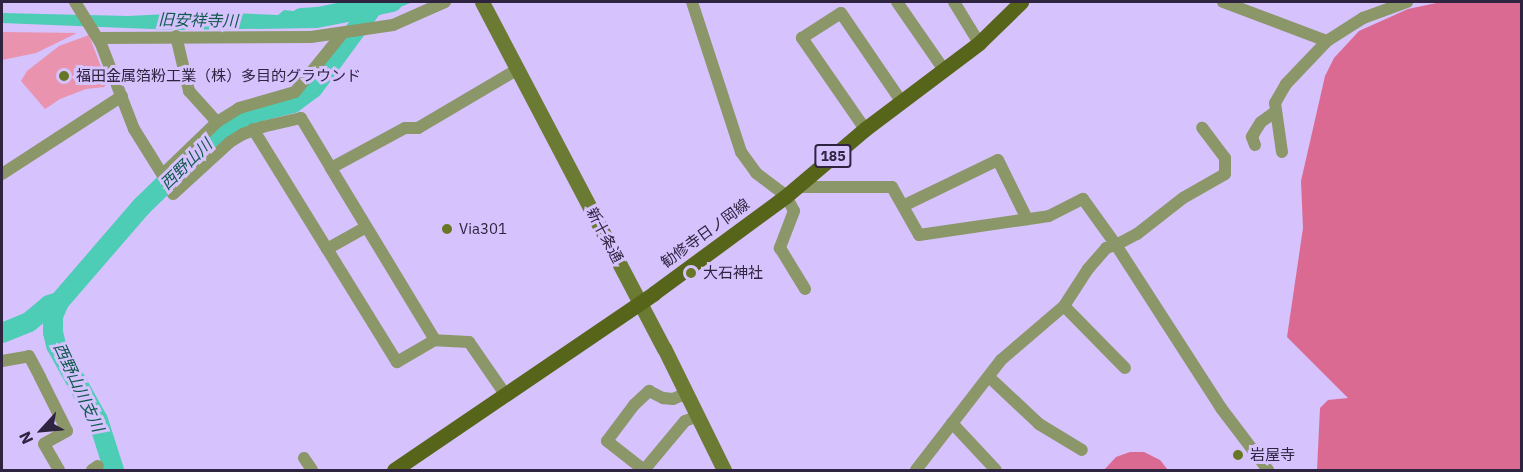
<!DOCTYPE html>
<html>
<head>
<meta charset="utf-8">
<style>
	body { margin:0 }
	#map { position:relative; width:1523px; height:472px; overflow:hidden; background:#d6c2fd; font-family:"IBM Plex Sans","Noto Sans JP",sans-serif }
	div>[style] { position:absolute }
	.green>* { inset:0; background:#ea93ae }
	.forest>* { inset:0; background:#da6a91 }
	.water>* { inset:0; background:#4dccb6 }
	.river>* { height:20px; margin:-10px; padding:0 10px; transform-origin:10px; border-radius:10px; background:#4dccb6 }
	.street>* { height:12px; margin:-6px; padding:0 6px; transform-origin:6px; border-radius:6px; background:#8b9769 }
	.secondary>* { height:15px; margin:-7.5px; padding:0 7.5px; transform-origin:7.5px; border-radius:7.5px; background:#6c7b33 }
	.primary>* { height:15px; margin:-7.5px; padding:0 7.5px; transform-origin:7.5px; border-radius:7.5px; background:#57651b }
	.dots>* { width:16px; height:16px; translate:-50% -50%; box-sizing:border-box; border:3px solid #d6c2fd; border-radius:50% }
	span { translate:-50% -50%; white-space:nowrap; text-align:center; line-height:1.15; -webkit-text-stroke:6px #d6c2fd; paint-order:stroke }
	.shield-label span { padding:2px 4px; background:#d6c2fd; border:2px solid; border-radius:4px; -webkit-text-stroke-width:0 }
	.shield-label { font-size:14px; color:#2e2440; font-weight:700 }
	.poi-label { font-size:15px; color:#2e2440 }
	.left { translate:0 -50%; text-align:left }
	.street-label { font-size:15px; color:#2e2440 }
	.water-label { font-size:16px; color:#10594d; font-style:italic }
	.frame { position:absolute; inset:0; border:3px solid #2e2440; pointer-events:none }
	.north { position:absolute; left:12px; top:400px; width:60px; height:60px; -webkit-text-stroke:4px #d6c2fd; paint-order:stroke; rotate:244deg; font-size:16px; font-weight:700; line-height:24px; text-align:center; color:#2e2440 }
	.north::after { content:''; display:block; margin:auto; width:21px; height:27px; background:#2e2440; clip-path:polygon(50% 0,100% 100%,50% 72%,0 100%) }
</style>
</head>
<body>
<div id="map">
	<div class="green">
		<i style="clip-path:polygon(2px 32px,77px 33px,36px 53px,2px 60px)"></i>
		<i style="clip-path:polygon(89px 35px,107px 83px,104px 87px,86px 89px,60px 99px,45px 109px,21px 81px,27px 71px,59px 46px)"></i>
	</div>
	<div class="forest">
		<i style="clip-path:polygon(1441px 2px,1521px 2px,1521px 470px,1317px 470px,1320px 408px,1328px 400px,1348px 398px,1287px 337px,1303px 228px,1301px 181px,1325px 76px,1334px 58px,1359px 31px,1408px 9px)"></i>
		<i style="clip-path:polygon(1130px 452px,1144px 452px,1160px 460px,1168px 470px,1104px 470px,1116px 457px)"></i>
	</div>
	<div class="water">
		<i style="clip-path:polygon(384px 2px,413px 2px,374px 17px,317px 28px,177px 30px,2px 23px,2px 13px,128px 16px,209px 12px,278px 15px,284px 10px,301px 12px,305px 18px,363px 12px)"></i>
	</div>
	<div class="river">
		<i style="left:301px;top:18px;width:17px;rotate:-3deg"></i>
		<i style="left:318px;top:17px;width:76px;rotate:-11.5deg"></i>
		<i style="left:59px;top:302px;width:15px;rotate:113deg"></i>
		<i style="left:53px;top:316px;width:16px;rotate:90deg"></i>
		<i style="left:53px;top:332px;width:13px;rotate:77deg"></i>
		<i style="left:56px;top:345px;width:86px;rotate:60.8deg"></i>
		<i style="left:98px;top:420px;width:52px;rotate:72.3deg"></i>
		<i style="left:2px;top:333px;width:29px;rotate:-22deg"></i>
		<i style="left:29px;top:322px;width:26px;rotate:-40deg"></i>
		<i style="left:49px;top:305px;width:10px;rotate:-17deg"></i>
		<i style="left:59px;top:302px;width:127px;rotate:-49.2deg"></i>
		<i style="left:142px;top:206px;width:106px;rotate:-44.2deg"></i>
		<i style="left:218px;top:132px;width:40px;rotate:-28deg"></i>
		<i style="left:253px;top:113px;width:41px;rotate:-14deg"></i>
		<i style="left:293px;top:103px;width:25px;rotate:-37deg"></i>
		<i style="left:313px;top:88px;width:103px;rotate:-53.7deg"></i>
	</div>
	<div class="street">
		<i style="left:75px;top:2px;width:49px;rotate:58.2deg"></i>
		<i style="left:101px;top:44px;width:91px;rotate:68.8deg"></i>
		<i style="left:134px;top:129px;width:72px;rotate:58.1deg"></i>
		<i style="left:692px;top:2px;width:158px;rotate:71.9deg"></i>
		<i style="left:741px;top:152px;width:26px;rotate:54deg"></i>
		<i style="left:756px;top:173px;width:38px;rotate:37deg"></i>
		<i style="left:786px;top:196px;width:17px;rotate:62deg"></i>
		<i style="left:794px;top:211px;width:40px;rotate:111deg"></i>
		<i style="left:780px;top:248px;width:48px;rotate:58.6deg"></i>
		<i style="left:897px;top:2px;width:83px;rotate:55.3deg"></i>
		<i style="left:954px;top:2px;width:48px;rotate:58.6deg"></i>
		<i style="left:1223px;top:2px;width:111px;rotate:20.6deg"></i>
		<i style="left:1327px;top:41px;width:43px;rotate:-32.6deg"></i>
		<i style="left:1363px;top:18px;width:47px;rotate:-20deg"></i>
		<i style="left:176px;top:36px;width:57px;rotate:76.7deg"></i>
		<i style="left:189px;top:91px;width:42px;rotate:47.9deg"></i>
		<i style="left:98px;top:38px;width:213px;rotate:-0.3deg"></i>
		<i style="left:311px;top:37px;width:83px;rotate:-8.3deg"></i>
		<i style="left:393px;top:25px;width:57px;rotate:-23.9deg"></i>
		<i style="left:253px;top:129px;width:274px;rotate:58.3deg"></i>
		<i style="left:397px;top:362px;width:44px;rotate:-30.1deg"></i>
		<i style="left:865px;top:129px;width:111px;rotate:-124.7deg"></i>
		<i style="left:802px;top:38px;width:46px;rotate:-32.7deg"></i>
		<i style="left:841px;top:13px;width:107px;rotate:55.7deg"></i>
		<i style="left:1255px;top:145px;width:9px;rotate:-111deg"></i>
		<i style="left:1252px;top:137px;width:4px;rotate:-63deg"></i>
		<i style="left:1254px;top:133px;width:13px;rotate:-58deg"></i>
		<i style="left:1261px;top:122px;width:17px;rotate:-36deg"></i>
		<i style="left:1282px;top:152px;width:49px;rotate:-98.1deg"></i>
		<i style="left:1275px;top:103px;width:22px;rotate:-60deg"></i>
		<i style="left:1286px;top:84px;width:59px;rotate:-46.4deg"></i>
		<i style="left:2px;top:174px;width:143px;rotate:-33deg"></i>
		<i style="left:163px;top:174px;width:75px;rotate:-43.9deg"></i>
		<i style="left:217px;top:122px;width:26px;rotate:-32deg"></i>
		<i style="left:239px;top:108px;width:58px;rotate:-15.9deg"></i>
		<i style="left:295px;top:92px;width:76px;rotate:-50.9deg"></i>
		<i style="left:798px;top:187px;width:94px"></i>
		<i style="left:892px;top:187px;width:55px;rotate:60.6deg"></i>
		<i style="left:919px;top:235px;width:131px;rotate:-8.3deg"></i>
		<i style="left:1049px;top:216px;width:38px;rotate:-27deg"></i>
		<i style="left:1083px;top:199px;width:57px;rotate:54.3deg"></i>
		<i style="left:1116px;top:245px;width:24px;rotate:-28deg"></i>
		<i style="left:1137px;top:234px;width:58px;rotate:-38deg"></i>
		<i style="left:1183px;top:198px;width:48px;rotate:-29.7deg"></i>
		<i style="left:1225px;top:174px;width:16px;rotate:-90deg"></i>
		<i style="left:1225px;top:158px;width:38px;rotate:-127deg"></i>
		<i style="left:173px;top:194px;width:77px;rotate:-42.4deg"></i>
		<i style="left:230px;top:142px;width:15px;rotate:-32deg"></i>
		<i style="left:243px;top:134px;width:20px;rotate:-20deg"></i>
		<i style="left:262px;top:127px;width:40px;rotate:-13deg"></i>
		<i style="left:301px;top:118px;width:58px;rotate:59deg"></i>
		<i style="left:905px;top:205px;width:103px;rotate:-25.8deg"></i>
		<i style="left:998px;top:160px;width:66px;rotate:63.8deg"></i>
		<i style="left:327px;top:249px;width:45px;rotate:-29.4deg"></i>
		<i style="left:1064px;top:306px;width:87px;rotate:45.5deg"></i>
		<i style="left:2px;top:361px;width:27px;rotate:-10deg"></i>
		<i style="left:29px;top:356px;width:24px;rotate:62deg"></i>
		<i style="left:40px;top:377px;width:60px;rotate:63.4deg"></i>
		<i style="left:67px;top:431px;width:26px;rotate:151deg"></i>
		<i style="left:44px;top:444px;width:30px;rotate:60deg"></i>
		<i style="left:989px;top:377px;width:69px;rotate:43.2deg"></i>
		<i style="left:1039px;top:424px;width:50px;rotate:31.2deg"></i>
		<i style="left:505px;top:394px;width:63px;rotate:-124.7deg"></i>
		<i style="left:469px;top:342px;width:34px;rotate:-177deg"></i>
		<i style="left:435px;top:340px;width:201px;rotate:-121.2deg"></i>
		<i style="left:331px;top:168px;width:84px;rotate:-28.4deg"></i>
		<i style="left:405px;top:128px;width:13px"></i>
		<i style="left:418px;top:128px;width:116px;rotate:-30.5deg"></i>
		<i style="left:952px;top:423px;width:64px;rotate:46.9deg"></i>
		<i style="left:304px;top:458px;width:14px;rotate:56deg"></i>
		<i style="left:92px;top:470px;width:7px;rotate:-34deg"></i>
		<i style="left:644px;top:470px;width:47px;rotate:-141.9deg"></i>
		<i style="left:607px;top:441px;width:45px;rotate:-53.1deg"></i>
		<i style="left:634px;top:405px;width:21px;rotate:-43deg"></i>
		<i style="left:649px;top:391px;width:16px;rotate:27deg"></i>
		<i style="left:663px;top:398px;width:10px;rotate:6deg"></i>
		<i style="left:673px;top:399px;width:15px;rotate:-23deg"></i>
		<i style="left:644px;top:470px;width:64px;rotate:-50.1deg"></i>
		<i style="left:685px;top:421px;width:14px;rotate:-21deg"></i>
		<i style="left:916px;top:470px;width:139px;rotate:-52.3deg"></i>
		<i style="left:1001px;top:360px;width:83px;rotate:-40.6deg"></i>
		<i style="left:1064px;top:306px;width:44px;rotate:-57deg"></i>
		<i style="left:1088px;top:269px;width:28px;rotate:-49deg"></i>
		<i style="left:1106px;top:248px;width:10px;rotate:-17deg"></i>
		<i style="left:1116px;top:245px;width:194px;rotate:57.2deg"></i>
		<i style="left:1221px;top:408px;width:78px;rotate:52.8deg"></i>
	</div>
	<div class="secondary">
		<i style="left:482px;top:2px;width:391px;rotate:62.3deg"></i>
		<i style="left:664px;top:348px;width:136px;rotate:63.8deg"></i>
	</div>
	<div class="primary">
		<i style="left:394px;top:470px;width:315px;rotate:-34.2deg"></i>
		<i style="left:654px;top:293px;width:164px;rotate:-36.3deg"></i>
		<i style="left:786px;top:196px;width:104px;rotate:-40.3deg"></i>
		<i style="left:865px;top:129px;width:143px;rotate:-37deg"></i>
		<i style="left:979px;top:43px;width:59px;rotate:-44.3deg"></i>
	</div>
	<div class="dots">
		<i style="left:64px;top:76px;background:#677724"></i>
		<i style="left:447px;top:229px;background:#677724"></i>
		<i style="left:691px;top:273px;background:#677724"></i>
		<i style="left:1238px;top:455px;background:#677724"></i>
	</div>
	<div class="shield-label">
		<span style="left:833px;top:156px">185</span>
	</div>
	<div class="poi-label">
		<span class="left" style="left:76px;top:76px">福田金属箔粉工業（株）多目的グラウンド</span>
		<span class="left" style="left:459px;top:229px">Via301</span>
		<span class="left" style="left:703px;top:273px">大石神社</span>
		<span class="left" style="left:1250px;top:455px">岩屋寺</span>
	</div>
	<div class="street-label">
		<span style="left:705px;top:233px;rotate:-36deg">勧修寺日ノ岡線</span>
		<span style="left:605px;top:235px;rotate:62deg">新十条通</span>
	</div>
	<div class="water-label">
		<span style="left:198px;top:20px;rotate:1deg">旧安祥寺川</span>
		<span style="left:186px;top:164px;rotate:-44deg">西野山川</span>
		<span style="left:79px;top:387px;rotate:65deg">西野山川支川</span>
	</div>
	<div class="frame"></div>
	<div class="north">N</div>
</div>
</body>
</html>
